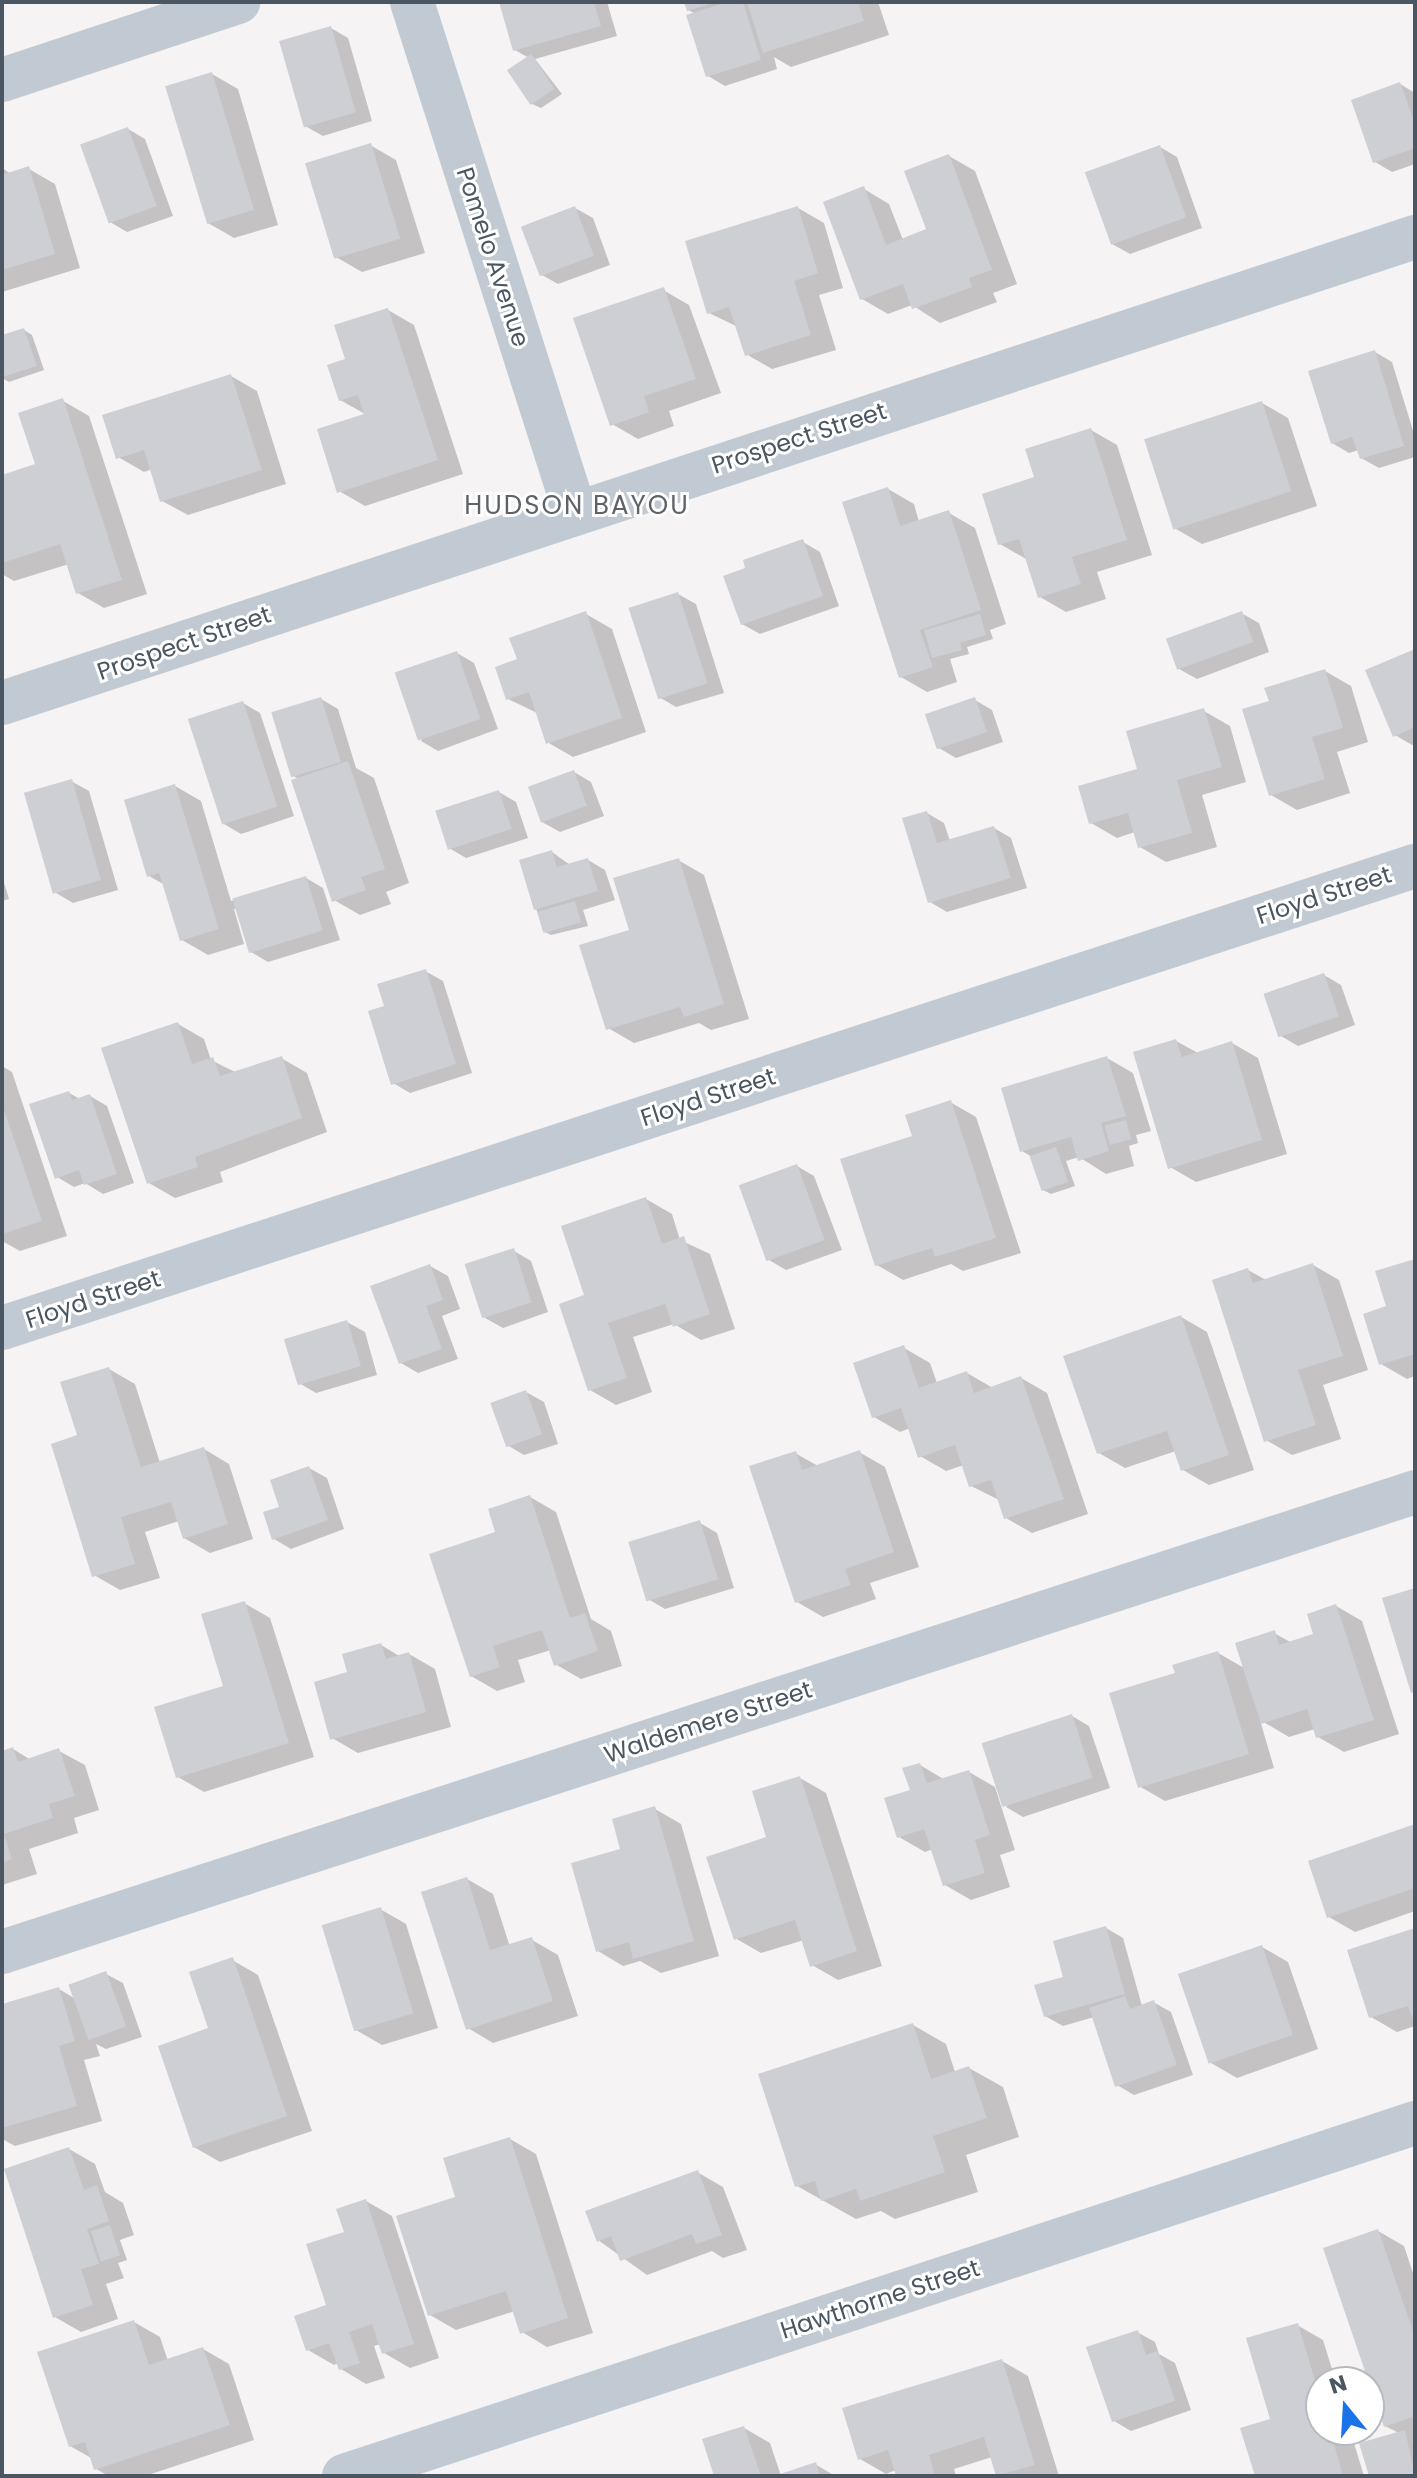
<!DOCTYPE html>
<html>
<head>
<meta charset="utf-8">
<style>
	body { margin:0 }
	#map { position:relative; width:1417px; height:2478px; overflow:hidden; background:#f5f3f3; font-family:Poppins,sans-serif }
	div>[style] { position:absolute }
	.shadow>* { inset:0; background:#0003 }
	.building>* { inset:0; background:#cdcfd5; transform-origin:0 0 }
	.minor>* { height:44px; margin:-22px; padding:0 22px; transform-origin:22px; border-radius:22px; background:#c1cad2 }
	span { translate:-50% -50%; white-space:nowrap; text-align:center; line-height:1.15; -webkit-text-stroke:6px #fff; paint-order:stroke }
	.street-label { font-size:24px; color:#4a5661 }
	.neighbourhood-label { font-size:26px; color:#5f6368; letter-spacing:2px }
	.frame { position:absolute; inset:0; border:4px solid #4a5661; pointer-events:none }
	.north { position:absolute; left:1305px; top:2366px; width:80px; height:80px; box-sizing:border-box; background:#fff; border:2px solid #b7bbc0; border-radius:50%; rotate:342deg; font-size:22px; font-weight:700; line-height:32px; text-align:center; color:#4a5661 }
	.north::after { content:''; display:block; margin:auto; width:28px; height:36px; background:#1a73e8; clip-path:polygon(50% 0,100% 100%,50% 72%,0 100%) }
</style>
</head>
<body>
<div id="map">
	<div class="shadow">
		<i style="clip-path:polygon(501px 2px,607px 2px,617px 36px,535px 59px,562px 94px,541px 108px,532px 104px,529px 58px,515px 50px)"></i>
		<i style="clip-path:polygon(686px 2px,878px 2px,889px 35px,791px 67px,774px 57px,777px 69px,725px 86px,708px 76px,696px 14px,688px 10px)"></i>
		<i style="clip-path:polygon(331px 28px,348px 38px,372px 121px,323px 136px,305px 126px)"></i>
		<i style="clip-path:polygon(212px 74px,238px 89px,278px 225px,234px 238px,208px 223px)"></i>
		<i style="clip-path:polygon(1400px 84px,1415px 93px,1415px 164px,1392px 172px,1375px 162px)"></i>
		<i style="clip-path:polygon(128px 129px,145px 139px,173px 216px,127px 232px,110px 222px)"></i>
		<i style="clip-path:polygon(370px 145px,396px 160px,425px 253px,362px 272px,336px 257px)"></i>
		<i style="clip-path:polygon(1160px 147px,1177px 157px,1202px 228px,1130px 254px,1112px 244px)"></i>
		<i style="clip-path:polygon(949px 156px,975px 171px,1017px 284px,993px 293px,997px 302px,940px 323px,912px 305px,888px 314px,862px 299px,864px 189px,889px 204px,903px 240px,929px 230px)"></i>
		<i style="clip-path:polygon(2px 168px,11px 174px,29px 169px,55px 184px,80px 268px,2px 292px)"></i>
		<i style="clip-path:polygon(575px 208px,593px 218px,610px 265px,558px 284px,540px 274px)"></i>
		<i style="clip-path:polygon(798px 208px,824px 223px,843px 288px,819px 295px,836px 350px,772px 369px,746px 354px,738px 327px,709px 313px)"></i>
		<i style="clip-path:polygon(663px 290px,689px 305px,721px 393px,669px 411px,674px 426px,638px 439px,612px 424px)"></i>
		<i style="clip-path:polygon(388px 310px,414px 325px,463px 474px,365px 506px,339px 491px,367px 415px,340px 400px,348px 360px)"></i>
		<i style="clip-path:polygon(24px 330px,32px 335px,44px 370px,9px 382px,2px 378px,2px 337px)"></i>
		<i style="clip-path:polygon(1375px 352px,1392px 362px,1415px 437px,1415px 457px,1379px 468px,1361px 458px,1359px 450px,1349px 453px,1332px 443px)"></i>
		<i style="clip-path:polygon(231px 376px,257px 391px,286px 484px,188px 515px,162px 501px,152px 469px,144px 472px,118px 457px)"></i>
		<i style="clip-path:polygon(63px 401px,89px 416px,147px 594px,104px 608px,78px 593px,69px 564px,14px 581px,2px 574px,2px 477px,37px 465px)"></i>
		<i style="clip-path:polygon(1262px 403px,1288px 418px,1317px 506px,1202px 544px,1176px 529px)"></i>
		<i style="clip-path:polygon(1091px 430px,1117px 445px,1152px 555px,1097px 572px,1106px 599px,1066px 612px,1040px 597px,1026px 559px,1000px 544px,1037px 478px)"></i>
		<i style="clip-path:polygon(888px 489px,914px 504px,919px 522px,949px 513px,975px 528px,1006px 624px,990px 630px,993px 639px,967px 647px,969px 654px,950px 659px,957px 682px,927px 692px,901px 677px)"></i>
		<i style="clip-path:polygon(803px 542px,820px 552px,839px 606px,760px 634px,742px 624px)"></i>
		<i style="clip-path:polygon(678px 594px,696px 604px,724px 693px,676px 707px,659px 697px)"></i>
		<i style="clip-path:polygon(1241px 613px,1259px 623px,1269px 652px,1197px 679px,1179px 669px)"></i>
		<i style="clip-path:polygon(586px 614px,612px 629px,646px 732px,573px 757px,547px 742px,537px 713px,508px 699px,520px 661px)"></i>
		<i style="clip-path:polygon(1415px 651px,1415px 744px,1412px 745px,1395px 735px)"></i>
		<i style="clip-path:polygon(457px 653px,474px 663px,498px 729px,438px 751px,421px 741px)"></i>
		<i style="clip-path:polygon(1325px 671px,1351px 686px,1368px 742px,1337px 752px,1350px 793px,1297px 810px,1271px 795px,1271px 702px)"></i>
		<i style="clip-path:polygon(321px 699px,338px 709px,356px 768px,374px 778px,409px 883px,386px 892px,391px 904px,360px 915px,334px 900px,300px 780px,292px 775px)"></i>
		<i style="clip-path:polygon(975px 700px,992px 710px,1003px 742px,956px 758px,939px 748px)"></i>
		<i style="clip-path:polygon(243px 703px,260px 713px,294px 816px,241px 834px,224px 824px)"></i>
		<i style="clip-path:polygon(1204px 711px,1230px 726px,1246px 782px,1202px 795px,1217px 847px,1166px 862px,1140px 847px,1135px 832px,1117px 838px,1091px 823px,1139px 770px)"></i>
		<i style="clip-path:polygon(574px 772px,591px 782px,604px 816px,560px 832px,542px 822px)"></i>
		<i style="clip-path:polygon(71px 781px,89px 791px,118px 890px,73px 903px,56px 893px)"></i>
		<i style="clip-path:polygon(175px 786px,201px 801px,231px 901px,306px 878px,323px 888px,340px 940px,268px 962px,251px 952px,237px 908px,234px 909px,244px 944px,208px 955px,182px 940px,165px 885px,149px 876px)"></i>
		<i style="clip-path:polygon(499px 792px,516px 802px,528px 838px,466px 858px,449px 848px)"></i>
		<i style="clip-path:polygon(927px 813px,944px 823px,950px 841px,994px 828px,1011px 838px,1027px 888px,947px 912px,930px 902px)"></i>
		<i style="clip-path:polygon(552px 852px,570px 865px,588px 860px,605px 870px,615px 900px,583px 910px,588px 926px,551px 935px,543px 931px,536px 908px)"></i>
		<i style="clip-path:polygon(678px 860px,704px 875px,749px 1019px,711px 1030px,699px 1023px,634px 1043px,608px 1028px,631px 931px)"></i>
		<i style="clip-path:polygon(2px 876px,9px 899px,2px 901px)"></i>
		<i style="clip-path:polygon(425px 971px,443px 981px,472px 1073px,410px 1093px,393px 1083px,387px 1007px)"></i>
		<i style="clip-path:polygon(1324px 975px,1341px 985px,1355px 1025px,1298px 1046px,1281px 1036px)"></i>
		<i style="clip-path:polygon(178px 1024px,204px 1039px,211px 1060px,237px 1073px,281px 1058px,307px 1073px,327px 1132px,220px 1172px,223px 1182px,175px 1198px,149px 1183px)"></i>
		<i style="clip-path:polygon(1176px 1041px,1198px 1053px,1232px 1043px,1258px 1058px,1287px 1154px,1196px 1182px,1170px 1167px)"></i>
		<i style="clip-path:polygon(1107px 1058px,1133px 1073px,1151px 1131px,1136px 1135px,1138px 1143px,1129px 1146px,1134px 1166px,1106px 1174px,1079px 1157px,1066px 1161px,1075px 1186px,1051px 1194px,1043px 1190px,1032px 1157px,1022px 1151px)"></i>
		<i style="clip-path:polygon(2px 1066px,12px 1072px,67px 1236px,20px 1251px,2px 1241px)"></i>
		<i style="clip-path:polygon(69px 1093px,80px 1099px,90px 1096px,107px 1106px,134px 1183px,103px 1194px,85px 1183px,74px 1187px,57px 1177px)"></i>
		<i style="clip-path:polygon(950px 1102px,976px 1117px,1021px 1253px,963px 1271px,951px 1264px,903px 1280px,877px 1265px)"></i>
		<i style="clip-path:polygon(797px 1166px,814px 1176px,842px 1250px,786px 1270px,769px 1260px)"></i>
		<i style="clip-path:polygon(646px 1199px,672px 1214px,680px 1240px,710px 1254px,735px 1329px,701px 1340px,674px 1324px,633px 1337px,652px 1392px,616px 1405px,590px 1390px,587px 1296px)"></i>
		<i style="clip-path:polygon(514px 1251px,531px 1261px,548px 1312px,503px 1328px,485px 1318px)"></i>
		<i style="clip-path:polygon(1415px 1261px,1415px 1376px,1407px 1379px,1381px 1364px,1388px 1308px)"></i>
		<i style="clip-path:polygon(1313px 1265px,1339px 1280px,1368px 1370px,1323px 1385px,1341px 1439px,1292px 1455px,1266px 1440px,1248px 1270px,1266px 1280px)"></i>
		<i style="clip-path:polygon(430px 1266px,448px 1276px,460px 1309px,442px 1316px,458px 1359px,418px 1373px,401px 1363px)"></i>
		<i style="clip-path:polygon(1181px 1317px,1207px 1332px,1254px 1470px,1209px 1485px,1183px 1470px,1176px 1451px,1125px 1468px,1099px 1453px)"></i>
		<i style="clip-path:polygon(347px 1322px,365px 1332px,377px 1375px,316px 1393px,299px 1383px)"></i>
		<i style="clip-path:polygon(904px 1348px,930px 1363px,937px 1383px,967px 1373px,993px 1388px,1021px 1378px,1047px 1393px,1088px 1514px,1032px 1533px,1006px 1518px,999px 1500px,971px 1486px,964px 1465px,946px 1471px,920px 1456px,910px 1428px,900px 1432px,874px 1417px)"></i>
		<i style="clip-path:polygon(109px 1369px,135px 1384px,160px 1463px,204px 1449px,229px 1464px,253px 1539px,210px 1553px,184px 1538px,179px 1521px,145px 1532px,160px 1578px,120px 1590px,94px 1575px)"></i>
		<i style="clip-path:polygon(526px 1392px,544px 1402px,558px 1444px,524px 1455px,507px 1445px)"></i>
		<i style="clip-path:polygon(859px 1452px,885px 1467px,919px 1567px,870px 1583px,876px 1599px,823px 1617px,797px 1602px,795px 1453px,818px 1466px)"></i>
		<i style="clip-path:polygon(309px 1468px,327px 1478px,344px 1529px,291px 1549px,274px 1539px,282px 1508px)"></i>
		<i style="clip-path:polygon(530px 1497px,556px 1512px,591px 1619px,611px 1631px,622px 1666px,581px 1679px,555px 1664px,551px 1650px,518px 1660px,525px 1682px,497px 1691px,471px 1676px,498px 1533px)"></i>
		<i style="clip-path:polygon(700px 1523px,717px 1533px,734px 1588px,665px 1609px,648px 1599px)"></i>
		<i style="clip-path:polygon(244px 1603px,270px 1618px,314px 1757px,204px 1792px,178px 1777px,226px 1688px)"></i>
		<i style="clip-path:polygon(1336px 1606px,1362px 1621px,1399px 1734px,1344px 1752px,1318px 1737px,1315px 1729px,1289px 1737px,1260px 1720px,1274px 1768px,1165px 1801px,1139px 1786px,1178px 1674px,1218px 1653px,1246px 1669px,1274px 1633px,1292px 1643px,1316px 1635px)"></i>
		<i style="clip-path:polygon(381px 1645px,401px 1657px,409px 1654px,435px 1669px,451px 1727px,358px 1753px,332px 1738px,350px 1674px)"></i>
		<i style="clip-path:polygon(1072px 1716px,1089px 1726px,1110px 1788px,1023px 1817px,1006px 1807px)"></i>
		<i style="clip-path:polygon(13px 1749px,31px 1760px,59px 1751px,85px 1765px,99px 1810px,74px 1818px,78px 1833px,29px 1849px,37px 1874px,2px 1885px,2px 1753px)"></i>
		<i style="clip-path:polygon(920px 1765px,945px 1780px,969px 1772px,995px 1787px,1015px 1850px,1000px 1855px,1010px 1887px,971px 1900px,945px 1885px,933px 1849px,925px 1852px,899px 1837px)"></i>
		<i style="clip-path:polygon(800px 1778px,826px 1793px,882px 1966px,838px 1980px,812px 1965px,804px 1940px,761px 1953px,735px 1938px,769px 1838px)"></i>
		<i style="clip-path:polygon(655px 1809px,681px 1824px,719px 1956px,661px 1973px,640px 1961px,623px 1966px,598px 1951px,622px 1850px)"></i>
		<i style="clip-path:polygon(1415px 1826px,1415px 1911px,1355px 1932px,1329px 1917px)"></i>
		<i style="clip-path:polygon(467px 1879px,493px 1894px,510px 1947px,532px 1940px,558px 1955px,578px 2016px,493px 2043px,468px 2028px)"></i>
		<i style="clip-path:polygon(380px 1909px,406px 1924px,438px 2028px,382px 2045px,356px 2030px)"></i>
		<i style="clip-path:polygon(1106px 1928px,1123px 1938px,1142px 2006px,1153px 2002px,1171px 2012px,1193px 2075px,1134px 2095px,1117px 2085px,1094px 2017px,1063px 2026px,1045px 2016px,1066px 1978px)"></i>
		<i style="clip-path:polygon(1415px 1930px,1415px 2026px,1397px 2032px,1371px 2017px)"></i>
		<i style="clip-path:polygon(1262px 1947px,1288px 1962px,1318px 2049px,1237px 2078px,1211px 2063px)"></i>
		<i style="clip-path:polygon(232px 1960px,258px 1975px,312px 2131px,220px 2162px,194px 2147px,211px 2030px)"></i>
		<i style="clip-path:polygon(106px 1974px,123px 1983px,142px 2037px,106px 2049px,96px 2044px,100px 2056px,84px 2060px,102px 2121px,15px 2146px,2px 2139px,2px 2006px,59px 1989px,74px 1998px)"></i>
		<i style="clip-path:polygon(913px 2025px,946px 2044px,955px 2072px,969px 2068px,1003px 2087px,1019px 2137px,966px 2155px,978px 2192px,895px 2219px,881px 2211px,856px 2219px,797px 2186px)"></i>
		<i style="clip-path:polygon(510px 2139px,536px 2154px,593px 2333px,547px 2347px,522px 2332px,515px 2311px,456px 2330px,430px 2315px,458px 2198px)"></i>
		<i style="clip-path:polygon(69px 2149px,95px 2164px,105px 2192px,123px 2203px,134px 2235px,120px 2240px,127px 2260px,118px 2263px,124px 2278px,106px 2284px,118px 2319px,81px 2332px,55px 2317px)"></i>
		<i style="clip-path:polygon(697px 2172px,723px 2187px,747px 2250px,723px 2258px,712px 2251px,647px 2275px,598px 2240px)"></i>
		<i style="clip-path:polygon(366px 2201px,392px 2216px,439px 2358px,410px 2368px,384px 2353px,381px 2344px,374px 2346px,385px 2378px,366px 2384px,341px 2369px,338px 2363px,334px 2365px,308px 2350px,329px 2306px,346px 2233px)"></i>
		<i style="clip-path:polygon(1378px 2231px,1404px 2246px,1415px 2279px,1415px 2476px,1371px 2476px,1399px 2433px,1385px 2426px)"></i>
		<i style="clip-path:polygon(134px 2322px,160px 2337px,168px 2361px,203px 2349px,229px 2364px,254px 2440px,145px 2476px,109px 2476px,96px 2469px,93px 2459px,70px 2446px)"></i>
		<i style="clip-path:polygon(1297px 2325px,1323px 2340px,1336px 2382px,1321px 2382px,1321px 2430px,1350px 2430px,1364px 2476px,1257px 2476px)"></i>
		<i style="clip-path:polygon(1137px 2332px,1155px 2342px,1159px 2354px,1175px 2363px,1191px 2410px,1131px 2431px,1114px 2421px)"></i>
		<i style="clip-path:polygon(1002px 2361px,1028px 2376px,1059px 2476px,999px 2476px,992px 2457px,954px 2469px,956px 2476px,898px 2476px,896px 2470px,886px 2474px,860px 2459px)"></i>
		<i style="clip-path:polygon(744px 2428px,770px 2443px,781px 2476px,716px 2476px)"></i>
		<i style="clip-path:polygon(815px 2464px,835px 2476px,781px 2476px)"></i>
	</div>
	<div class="building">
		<i style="clip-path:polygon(499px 2px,594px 2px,601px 26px,513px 51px)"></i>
		<i style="clip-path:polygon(684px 2px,713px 2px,713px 3px,687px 11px)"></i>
		<i style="clip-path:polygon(727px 2px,743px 2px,761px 60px,706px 77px,686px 15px)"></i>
		<i style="clip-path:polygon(747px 2px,858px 2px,864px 21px,763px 53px)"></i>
		<i style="left:331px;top:26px;width:90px;height:54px;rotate:74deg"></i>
		<i style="left:531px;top:54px;width:42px;height:29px;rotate:56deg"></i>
		<i style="left:212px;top:72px;width:144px;height:49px;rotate:73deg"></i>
		<i style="clip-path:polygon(1400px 82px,1415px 124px,1415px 148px,1373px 163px,1351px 100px)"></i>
		<i style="left:128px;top:127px;width:84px;height:51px;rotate:70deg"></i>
		<i style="left:371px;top:143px;width:100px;height:69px;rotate:73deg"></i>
		<i style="left:1160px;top:145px;width:77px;height:80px;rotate:70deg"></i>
		<i style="clip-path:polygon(949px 154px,992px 270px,969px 278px,972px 287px,912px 309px,903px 284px,860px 300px,823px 202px,864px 186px,886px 245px,926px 229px,904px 171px)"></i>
		<i style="clip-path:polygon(29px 166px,55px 254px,2px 270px,2px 175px)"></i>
		<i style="left:575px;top:206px;width:53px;height:58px;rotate:69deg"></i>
		<i style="clip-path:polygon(798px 206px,818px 273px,794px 281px,811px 335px,745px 356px,729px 307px,707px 314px,685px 241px)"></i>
		<i style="clip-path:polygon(664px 287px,696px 379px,644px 396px,649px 412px,610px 426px,573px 318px)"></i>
		<i style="clip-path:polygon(388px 308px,438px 460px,337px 493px,317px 429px,364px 414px,358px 395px,339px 401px,327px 365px,345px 359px,334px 325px)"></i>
		<i style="clip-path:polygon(24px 328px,37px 366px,2px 377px,2px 335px)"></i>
		<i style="clip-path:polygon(1375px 350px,1404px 446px,1360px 459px,1352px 437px,1331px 444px,1308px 371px)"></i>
		<i style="clip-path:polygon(231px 374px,262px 470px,160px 502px,144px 450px,116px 459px,102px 415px)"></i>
		<i style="clip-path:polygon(63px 398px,122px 580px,76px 594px,60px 544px,2px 563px,2px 475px,35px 464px,18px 413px)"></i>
		<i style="left:1262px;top:401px;width:95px;height:124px;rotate:72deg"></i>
		<i style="clip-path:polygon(1091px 428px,1127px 540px,1072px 557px,1081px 584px,1038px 598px,1019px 539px,998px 545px,982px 494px,1034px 477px,1025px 449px)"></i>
		<i style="clip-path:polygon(888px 487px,900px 526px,949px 510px,981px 610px,920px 630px,933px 667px,899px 678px,842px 502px)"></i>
		<i style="clip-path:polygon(803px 539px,823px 596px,741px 625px,723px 576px,745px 568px,743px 560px)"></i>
		<i style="left:678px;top:592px;width:96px;height:52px;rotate:72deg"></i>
		<i style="clip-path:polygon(586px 611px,622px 718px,546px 744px,529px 692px,506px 700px,495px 667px,517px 659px,509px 638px)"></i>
		<i style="left:1242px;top:611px;width:33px;height:81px;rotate:70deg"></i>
		<i style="clip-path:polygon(980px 614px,986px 635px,960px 643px,962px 650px,932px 658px,924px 630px)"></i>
		<i style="clip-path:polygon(1415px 649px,1415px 727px,1393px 737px,1365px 670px)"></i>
		<i style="left:457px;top:651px;width:72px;height:66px;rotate:71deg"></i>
		<i style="clip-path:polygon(1325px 669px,1343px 728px,1312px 737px,1325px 779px,1269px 796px,1242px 709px,1269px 701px,1264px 688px)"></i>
		<i style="left:321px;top:697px;width:68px;height:52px;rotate:73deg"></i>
		<i style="left:975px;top:697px;width:37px;height:53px;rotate:71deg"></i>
		<i style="left:243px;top:701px;width:111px;height:58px;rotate:72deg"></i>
		<i style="clip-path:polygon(1204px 708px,1222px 767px,1177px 780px,1192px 833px,1138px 848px,1128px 813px,1089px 824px,1078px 786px,1137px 769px,1126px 731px)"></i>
		<i style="clip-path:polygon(348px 761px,385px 869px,361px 877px,366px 890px,332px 902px,291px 780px)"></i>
		<i style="left:574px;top:770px;width:38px;height:49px;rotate:70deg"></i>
		<i style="left:72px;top:779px;width:105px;height:50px;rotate:74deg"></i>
		<i style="clip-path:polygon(175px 784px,219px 929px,180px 941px,159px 873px,147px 877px,124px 800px)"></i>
		<i style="left:499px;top:790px;width:41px;height:67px;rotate:72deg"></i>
		<i style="clip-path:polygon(927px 811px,937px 843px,994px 826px,1011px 878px,928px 903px,902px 818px)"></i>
		<i style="clip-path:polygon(552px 850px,557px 867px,588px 858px,598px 891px,534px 910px,519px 860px)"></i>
		<i style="clip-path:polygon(679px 858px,724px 1004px,684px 1017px,680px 1007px,606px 1030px,579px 945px,629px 930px,613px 878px)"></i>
		<i style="left:306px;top:876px;width:57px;height:77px;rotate:73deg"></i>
		<i style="left:575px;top:901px;width:22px;height:39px;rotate:74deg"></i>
		<i style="clip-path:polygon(426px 969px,456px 1064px,391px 1085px,368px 1011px,384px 1006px,377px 984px)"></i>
		<i style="left:1324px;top:973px;width:46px;height:64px;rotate:71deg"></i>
		<i style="clip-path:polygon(178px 1022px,192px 1064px,213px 1057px,220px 1076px,282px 1056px,302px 1118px,195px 1157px,198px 1167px,147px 1184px,101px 1048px)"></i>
		<i style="clip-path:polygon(1176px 1039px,1182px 1057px,1232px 1041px,1262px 1140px,1168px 1169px,1133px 1052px)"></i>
		<i style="clip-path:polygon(1107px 1056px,1126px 1116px,1101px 1123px,1109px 1151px,1078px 1161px,1071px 1137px,1020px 1152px,1001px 1088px)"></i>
		<i style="clip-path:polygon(69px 1091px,72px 1100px,90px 1094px,117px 1174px,84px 1185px,79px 1170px,55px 1179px,29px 1104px)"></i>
		<i style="clip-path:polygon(951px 1100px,996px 1238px,935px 1257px,932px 1248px,875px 1266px,840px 1159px,912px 1136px,905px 1115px)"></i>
		<i style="clip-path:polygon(2px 1104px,42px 1221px,2px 1234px)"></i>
		<i style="left:1126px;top:1120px;width:20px;height:22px;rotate:75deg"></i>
		<i style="left:1056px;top:1147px;width:37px;height:28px;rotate:71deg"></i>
		<i style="left:797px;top:1164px;width:81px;height:62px;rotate:70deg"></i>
		<i style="clip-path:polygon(646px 1197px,662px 1244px,684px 1236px,710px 1314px,673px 1327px,665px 1304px,608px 1323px,627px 1378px,588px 1391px,559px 1304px,584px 1295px,561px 1226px)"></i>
		<i style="left:514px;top:1248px;width:57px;height:52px;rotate:72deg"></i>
		<i style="clip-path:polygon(1415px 1259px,1415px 1354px,1379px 1365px,1363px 1314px,1386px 1306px,1375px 1271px)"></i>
		<i style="clip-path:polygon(1313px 1263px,1343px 1356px,1298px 1370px,1316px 1425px,1264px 1442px,1212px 1280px,1248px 1268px,1253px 1283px)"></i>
		<i style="clip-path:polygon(430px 1264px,443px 1300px,426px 1306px,442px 1349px,399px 1364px,370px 1286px)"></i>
		<i style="clip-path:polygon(1181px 1315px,1229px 1455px,1181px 1471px,1167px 1431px,1097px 1454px,1063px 1356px)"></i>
		<i style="left:347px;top:1320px;width:48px;height:66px;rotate:73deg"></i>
		<i style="clip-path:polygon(904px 1345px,919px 1388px,967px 1371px,974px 1393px,1021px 1376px,1064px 1499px,1004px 1519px,991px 1480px,969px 1487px,955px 1445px,918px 1458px,901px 1408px,872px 1418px,853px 1363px)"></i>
		<i style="clip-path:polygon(109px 1367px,141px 1467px,204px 1447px,228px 1524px,183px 1539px,171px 1502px,121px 1517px,135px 1564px,92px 1577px,51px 1444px,77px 1435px,60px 1382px)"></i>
		<i style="left:526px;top:1390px;width:47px;height:38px;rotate:70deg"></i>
		<i style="clip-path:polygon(860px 1450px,894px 1552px,845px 1569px,851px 1585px,795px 1603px,749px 1466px,796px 1451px,802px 1470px)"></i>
		<i style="clip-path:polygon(309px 1466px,328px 1520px,272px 1540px,263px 1512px,279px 1507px,270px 1480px)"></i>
		<i style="clip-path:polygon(530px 1495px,570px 1618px,585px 1613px,598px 1651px,554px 1666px,542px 1630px,493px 1646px,500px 1667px,470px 1677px,429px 1554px,495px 1532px,488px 1509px)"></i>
		<i style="left:700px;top:1520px;width:62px;height:75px;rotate:73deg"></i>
		<i style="clip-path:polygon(1415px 1588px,1415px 1691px,1411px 1693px,1382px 1598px)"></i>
		<i style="clip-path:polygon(245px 1601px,289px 1743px,176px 1778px,154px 1707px,223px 1686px,201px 1614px)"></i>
		<i style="clip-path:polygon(1336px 1604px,1374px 1720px,1316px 1738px,1307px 1709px,1261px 1724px,1235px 1643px,1275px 1630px,1279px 1645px,1313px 1634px,1307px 1614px)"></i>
		<i style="clip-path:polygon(381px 1643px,386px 1659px,409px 1652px,426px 1712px,330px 1740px,314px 1682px,347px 1672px,342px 1654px)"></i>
		<i style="clip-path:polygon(1218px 1651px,1249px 1754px,1138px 1788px,1109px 1693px,1175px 1673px,1172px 1665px)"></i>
		<i style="left:1072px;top:1714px;width:67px;height:95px;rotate:72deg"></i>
		<i style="clip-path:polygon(13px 1747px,18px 1762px,59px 1748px,75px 1796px,49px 1804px,53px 1818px,4px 1834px,12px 1859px,2px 1863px,2px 1751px)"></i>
		<i style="clip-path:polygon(920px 1763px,927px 1783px,969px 1770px,990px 1835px,975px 1840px,985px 1873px,943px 1886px,924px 1829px,897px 1838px,884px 1798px,910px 1790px,902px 1768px)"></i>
		<i style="clip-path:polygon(800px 1776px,857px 1951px,810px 1967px,795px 1920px,734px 1940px,706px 1857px,766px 1837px,752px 1791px)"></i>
		<i style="clip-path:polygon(655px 1806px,694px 1941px,633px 1959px,629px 1942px,596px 1952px,571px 1863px,620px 1849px,612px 1819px)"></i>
		<i style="clip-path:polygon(1415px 1824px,1415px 1888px,1327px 1918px,1308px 1861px)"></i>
		<i style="clip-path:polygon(467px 1877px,490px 1950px,532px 1937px,553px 2001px,466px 2030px,421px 1892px)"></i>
		<i style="left:381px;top:1907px;width:111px;height:62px;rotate:73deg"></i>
		<i style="clip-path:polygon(1106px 1926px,1125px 1994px,1044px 2017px,1034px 1985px,1063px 1977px,1053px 1941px)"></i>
		<i style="clip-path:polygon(1415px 1928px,1415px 2025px,1408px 2006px,1369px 2018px,1347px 1950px)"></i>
		<i style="left:1262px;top:1945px;width:95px;height:89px;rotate:71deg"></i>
		<i style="clip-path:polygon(233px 1957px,287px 2116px,193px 2148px,158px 2046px,208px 2028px,189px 1972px)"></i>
		<i style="left:106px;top:1971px;width:59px;height:40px;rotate:70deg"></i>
		<i style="clip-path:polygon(59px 1987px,75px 2041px,59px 2046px,77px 2106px,2px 2128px,2px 2004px)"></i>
		<i style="clip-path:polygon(1125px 1996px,1130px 2009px,1154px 2000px,1177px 2065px,1115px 2087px,1089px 2008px)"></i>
		<i style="clip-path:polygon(913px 2023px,931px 2079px,969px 2066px,987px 2118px,933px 2136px,945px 2172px,860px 2201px,856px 2189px,821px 2201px,815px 2181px,795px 2187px,758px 2074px)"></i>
		<i style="clip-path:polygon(510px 2137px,568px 2318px,520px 2334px,506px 2291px,428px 2316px,396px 2216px,455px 2197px,443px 2158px)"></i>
		<i style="clip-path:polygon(69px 2147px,84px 2190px,97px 2185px,109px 2221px,87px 2229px,99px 2264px,81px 2269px,93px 2305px,53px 2318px,4px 2169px)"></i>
		<i style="clip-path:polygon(698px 2170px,722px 2235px,696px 2244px,692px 2234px,620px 2261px,611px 2236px,597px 2242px,585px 2211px)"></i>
		<i style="clip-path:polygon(366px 2199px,414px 2344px,382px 2354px,372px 2324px,349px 2332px,360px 2363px,339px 2370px,329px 2343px,306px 2351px,294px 2316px,326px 2305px,306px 2244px,344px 2232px,336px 2209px)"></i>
		<i style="left:110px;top:2225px;width:32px;height:20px;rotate:72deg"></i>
		<i style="clip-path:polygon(1378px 2229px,1415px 2337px,1415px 2416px,1384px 2427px,1323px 2248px)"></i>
		<i style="clip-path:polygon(134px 2320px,149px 2365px,203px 2347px,230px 2425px,94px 2470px,85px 2442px,69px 2447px,37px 2352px)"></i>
		<i style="clip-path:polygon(1298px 2323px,1321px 2401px,1321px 2430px,1330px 2430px,1343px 2476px,1255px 2476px,1240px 2428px,1270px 2419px,1246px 2338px)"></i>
		<i style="clip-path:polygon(1138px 2330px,1146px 2355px,1158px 2351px,1175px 2401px,1112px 2422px,1086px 2347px)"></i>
		<i style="clip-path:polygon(1002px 2359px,1035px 2465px,996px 2476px,984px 2437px,929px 2455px,935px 2476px,896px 2476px,888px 2450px,858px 2460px,842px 2408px)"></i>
		<i style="clip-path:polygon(744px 2426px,761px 2476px,714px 2476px,702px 2439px)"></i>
		<i style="clip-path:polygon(1405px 2430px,1415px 2476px,1369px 2476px,1359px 2443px)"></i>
		<i style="clip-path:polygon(816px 2462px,820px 2476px,777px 2476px,777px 2475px)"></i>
	</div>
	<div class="minor">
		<i style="left:412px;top:2px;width:535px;rotate:72.28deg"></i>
		<i style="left:2px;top:80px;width:249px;rotate:-18.3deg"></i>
		<i style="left:2px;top:703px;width:1488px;rotate:-18.25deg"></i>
		<i style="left:2px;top:1328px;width:1487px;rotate:-18.11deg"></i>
		<i style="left:2px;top:1952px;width:1486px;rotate:-18.03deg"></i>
		<i style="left:344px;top:2476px;width:1128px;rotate:-18.24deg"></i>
	</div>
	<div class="street-label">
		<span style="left:493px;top:257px;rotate:72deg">Pomelo Avenue</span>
		<span style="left:799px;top:438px;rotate:-18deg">Prospect Street</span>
		<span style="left:184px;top:643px;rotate:-19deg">Prospect Street</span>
		<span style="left:1324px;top:895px;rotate:-18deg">Floyd Street</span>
		<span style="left:708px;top:1097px;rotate:-18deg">Floyd Street</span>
		<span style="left:93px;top:1299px;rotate:-18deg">Floyd Street</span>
		<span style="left:708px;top:1722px;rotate:-18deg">Waldemere Street</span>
		<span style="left:880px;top:2299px;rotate:-18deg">Hawthorne Street</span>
	</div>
	<div class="neighbourhood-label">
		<span style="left:577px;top:506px">HUDSON BAYOU</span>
	</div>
	<div class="frame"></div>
	<div class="north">N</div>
</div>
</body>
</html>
